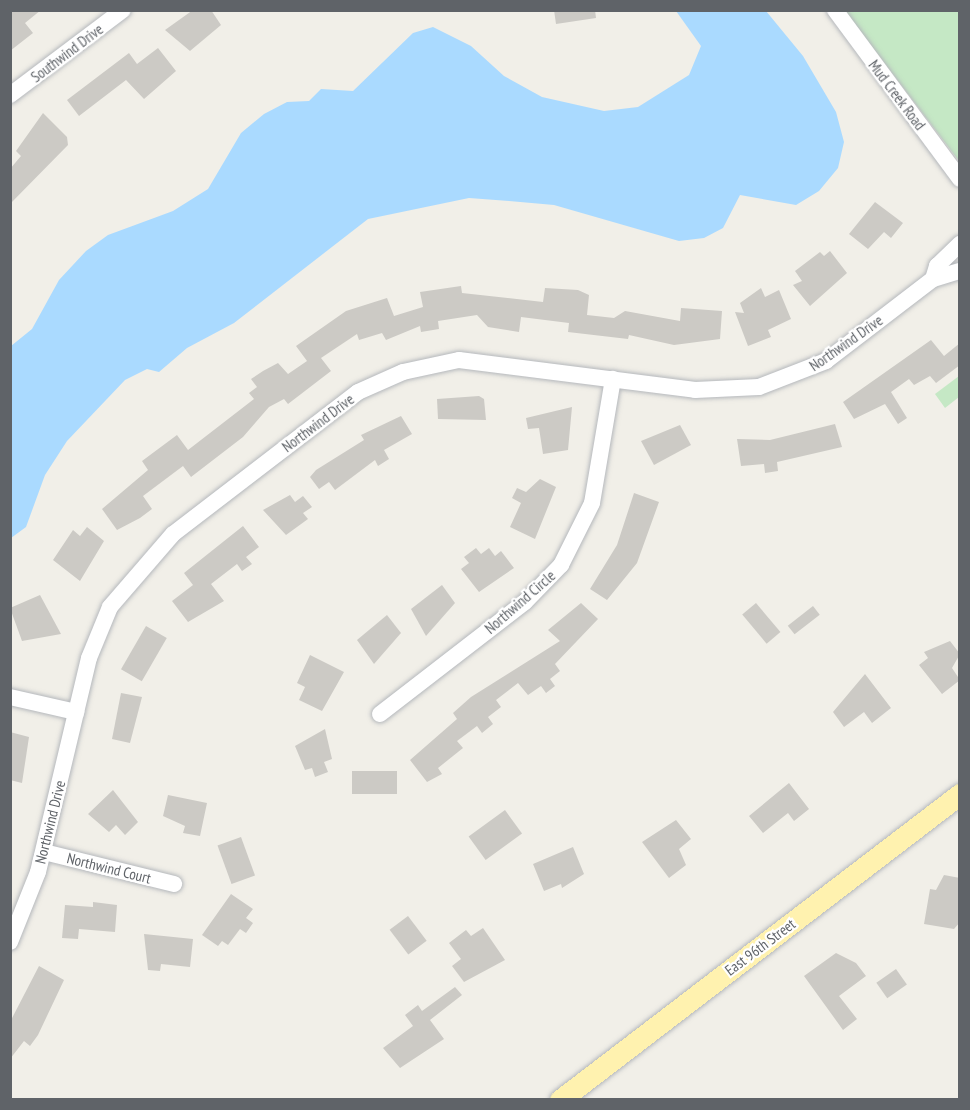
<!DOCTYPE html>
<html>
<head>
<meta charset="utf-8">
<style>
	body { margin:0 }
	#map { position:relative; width:970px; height:1110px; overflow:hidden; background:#f1efe8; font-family:"PT Sans Narrow",sans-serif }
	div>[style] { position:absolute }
	.green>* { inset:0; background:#c5e8c5 }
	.water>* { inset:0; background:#aadaff }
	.building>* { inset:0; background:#cccac5; transform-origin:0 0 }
	.roads { filter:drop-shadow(0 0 2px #b5b8bc) drop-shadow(0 0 2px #b5b8bc) }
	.minor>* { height:16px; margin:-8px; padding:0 8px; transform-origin:8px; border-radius:8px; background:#fff }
	.major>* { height:21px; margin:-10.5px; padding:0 10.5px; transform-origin:10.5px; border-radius:10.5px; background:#fff2af }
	span { translate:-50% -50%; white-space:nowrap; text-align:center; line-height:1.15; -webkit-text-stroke:4.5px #fff; paint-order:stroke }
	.street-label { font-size:15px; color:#5f6368 }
	.frame { position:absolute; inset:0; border:12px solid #5f6368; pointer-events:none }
</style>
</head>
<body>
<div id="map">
	<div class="green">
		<i style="clip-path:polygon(845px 11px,959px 11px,959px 161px)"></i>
		<i style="clip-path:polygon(959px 376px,959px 397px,945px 408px,935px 394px)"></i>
	</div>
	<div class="water">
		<i style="clip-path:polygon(676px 11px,766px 11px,803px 56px,836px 112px,844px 142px,838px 168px,819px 191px,796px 205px,740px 195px,723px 228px,704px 238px,679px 241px,554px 205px,509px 201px,469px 198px,368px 219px,234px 323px,187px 348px,159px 372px,147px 369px,125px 380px,67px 441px,45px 475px,26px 527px,11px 538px,11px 346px,32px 329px,59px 280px,86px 251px,108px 235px,173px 211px,208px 189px,241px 133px,264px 114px,287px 102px,309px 101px,321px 89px,353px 91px,413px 33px,433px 27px,471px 46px,504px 76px,542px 97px,604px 111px,638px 107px,689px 75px,701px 46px)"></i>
	</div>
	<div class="building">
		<i style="clip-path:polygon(10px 10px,41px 10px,25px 23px,33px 33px,10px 51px)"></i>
		<i style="clip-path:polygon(193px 10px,211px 10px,221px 25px,190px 51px,165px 30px)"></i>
		<i style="clip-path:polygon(554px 10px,595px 10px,596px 18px,556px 24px)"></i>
		<i style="clip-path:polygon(158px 48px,176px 71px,144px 99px,126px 80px,79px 116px,67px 100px,129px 53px,137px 64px)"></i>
		<i style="clip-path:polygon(43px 113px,67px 137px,68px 145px,10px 204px,10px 169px,21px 156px,16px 151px)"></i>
		<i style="clip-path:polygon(875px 202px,903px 223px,891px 238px,884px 232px,868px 249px,849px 234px)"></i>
		<i style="clip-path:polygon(830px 251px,847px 273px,810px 306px,793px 285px,802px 281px,795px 271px,820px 252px,824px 256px)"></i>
		<i style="clip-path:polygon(461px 286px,462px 293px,543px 302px,545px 288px,578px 290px,589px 295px,587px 315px,614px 318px,625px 311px,680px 321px,681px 308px,722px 311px,720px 339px,674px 345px,629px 335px,628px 339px,568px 332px,569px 323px,521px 317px,519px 332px,488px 327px,477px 315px,438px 321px,439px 329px,421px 332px,420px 326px,386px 340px,382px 333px,359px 340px,357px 334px,321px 358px,331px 371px,288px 404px,284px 399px,269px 407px,243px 437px,191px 477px,183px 466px,143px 496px,152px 509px,140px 518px,117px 530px,102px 509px,148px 470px,142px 461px,177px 435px,188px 450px,254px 399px,249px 393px,257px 387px,251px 379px,263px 371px,278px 363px,288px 374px,307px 361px,296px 346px,346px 311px,387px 298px,394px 316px,423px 307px,420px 292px)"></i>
		<i style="clip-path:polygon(761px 288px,765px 297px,779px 290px,791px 319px,768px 330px,771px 337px,748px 346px,735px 312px,744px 313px,740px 303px)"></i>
		<i style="clip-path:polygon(931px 340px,944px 356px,960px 343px,960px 365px,936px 383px,930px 376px,914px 385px,909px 379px,891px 392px,907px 418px,898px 424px,885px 404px,854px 419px,843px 402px)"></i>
		<i style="clip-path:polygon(479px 396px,484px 399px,486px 420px,438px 419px,437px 399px)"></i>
		<i style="clip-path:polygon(572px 407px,568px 450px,543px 454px,539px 428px,528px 429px,526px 418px)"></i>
		<i style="clip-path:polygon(401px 416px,412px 434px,384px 450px,389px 459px,378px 466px,375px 460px,335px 490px,329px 482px,319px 489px,310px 477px,316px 470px,364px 440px,361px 435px)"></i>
		<i style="clip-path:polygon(835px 424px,842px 447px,777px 462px,778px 471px,765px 473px,764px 464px,741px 466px,737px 439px,770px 440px)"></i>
		<i style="clip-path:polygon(680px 425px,691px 445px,654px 465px,641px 441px)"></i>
		<i style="clip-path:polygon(540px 479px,556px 487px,535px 539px,510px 527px,521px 503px,512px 498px,517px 488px,526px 492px)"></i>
		<i style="clip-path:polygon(634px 493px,659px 502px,637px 563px,607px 600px,590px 589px,617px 545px)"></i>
		<i style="clip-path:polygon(290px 495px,295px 502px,303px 496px,312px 507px,303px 513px,308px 519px,286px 535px,263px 510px)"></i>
		<i style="clip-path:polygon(243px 526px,259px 547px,246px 557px,252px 564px,242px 571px,237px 564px,211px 584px,224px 601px,188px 622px,172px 601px,193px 585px,184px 573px)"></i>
		<i style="clip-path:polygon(87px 527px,104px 541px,80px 581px,53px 560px,73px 530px,80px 536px)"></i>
		<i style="clip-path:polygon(476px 548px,481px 554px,489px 548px,495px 556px,501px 551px,514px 568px,479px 592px,461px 569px,469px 563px,464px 557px)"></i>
		<i style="clip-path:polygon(442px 585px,455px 603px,426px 636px,411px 609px)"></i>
		<i style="clip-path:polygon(40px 595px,61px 634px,22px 641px,10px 608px)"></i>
		<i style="clip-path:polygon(581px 603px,598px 619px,555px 664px,560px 671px,550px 679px,555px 686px,546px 693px,541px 686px,528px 695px,518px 683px,496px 700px,501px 707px,488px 717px,493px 724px,482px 733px,477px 726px,457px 741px,463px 748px,438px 768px,442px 774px,427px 782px,410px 760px,457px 719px,453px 713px,471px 697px,560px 641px,548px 630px)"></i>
		<i style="left:756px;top:603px;width:38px;height:18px;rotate:50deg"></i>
		<i style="left:813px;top:606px;width:11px;height:32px;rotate:52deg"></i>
		<i style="clip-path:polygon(387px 615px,401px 633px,374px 664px,357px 640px)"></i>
		<i style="left:146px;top:626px;width:24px;height:50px;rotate:30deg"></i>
		<i style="clip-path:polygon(950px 641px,960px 654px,952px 668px,960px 680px,942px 694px,919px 665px,928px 658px,924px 652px)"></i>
		<i style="clip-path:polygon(310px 655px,344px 672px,322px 711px,299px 700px,305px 687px,297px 683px)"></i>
		<i style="clip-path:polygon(865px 674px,891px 708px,872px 723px,864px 712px,844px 727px,833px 712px)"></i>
		<i style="clip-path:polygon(121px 693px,142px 697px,130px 743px,112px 739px)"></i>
		<i style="clip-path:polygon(325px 729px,332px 759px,324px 762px,328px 772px,315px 777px,312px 768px,305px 770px,295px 746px)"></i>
		<i style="clip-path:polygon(10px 732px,29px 737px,22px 783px,10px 780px)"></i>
		<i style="left:352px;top:771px;width:45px;height:23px"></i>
		<i style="clip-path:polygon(789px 783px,809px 809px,794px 821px,788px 813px,763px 833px,749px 816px)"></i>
		<i style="clip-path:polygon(113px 790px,138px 822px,125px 835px,116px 825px,109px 832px,88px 814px)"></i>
		<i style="clip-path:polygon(168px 795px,207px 803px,200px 836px,183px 833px,185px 826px,163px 816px)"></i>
		<i style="left:505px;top:810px;width:29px;height:45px;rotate:54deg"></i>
		<i style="clip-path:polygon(676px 820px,691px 839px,679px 849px,686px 865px,669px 878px,642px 842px)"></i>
		<i style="left:241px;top:837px;width:41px;height:25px;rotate:70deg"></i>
		<i style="clip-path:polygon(573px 847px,584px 874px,562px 888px,561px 884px,544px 891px,533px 864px)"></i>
		<i style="clip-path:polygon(944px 875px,960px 878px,960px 922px,954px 929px,924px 924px,930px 889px,936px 890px)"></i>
		<i style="clip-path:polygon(231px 894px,253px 909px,246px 918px,253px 923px,246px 933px,240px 929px,228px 945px,222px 941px,218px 946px,202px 935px)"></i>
		<i style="clip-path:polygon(93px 902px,117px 905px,115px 932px,79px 929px,78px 939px,62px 938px,65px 905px,93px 907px)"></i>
		<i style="left:408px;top:916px;width:31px;height:23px;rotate:53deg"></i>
		<i style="clip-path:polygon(483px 928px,505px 960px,464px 982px,452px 966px,461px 959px,449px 943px,466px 930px,471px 936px)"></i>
		<i style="clip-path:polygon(144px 934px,193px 939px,190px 967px,161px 964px,160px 971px,148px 970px)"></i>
		<i style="clip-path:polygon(836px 953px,856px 963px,866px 976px,839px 996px,857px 1019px,843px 1030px,804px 976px)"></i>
		<i style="clip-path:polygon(39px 966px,64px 980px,38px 1035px,30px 1046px,24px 1041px,10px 1059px,10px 1022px)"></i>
		<i style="left:896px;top:969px;width:19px;height:24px;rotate:55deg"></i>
		<i style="clip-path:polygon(455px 987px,462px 995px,430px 1020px,444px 1039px,400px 1068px,383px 1048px,413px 1026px,405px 1015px,418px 1005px,422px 1011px)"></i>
	</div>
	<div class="roads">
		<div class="minor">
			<i style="left:835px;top:10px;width:210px;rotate:53.5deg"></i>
			<i style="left:10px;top:95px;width:141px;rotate:-37deg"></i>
			<i style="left:933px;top:279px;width:14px;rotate:-73deg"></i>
			<i style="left:937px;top:266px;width:32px;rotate:-44deg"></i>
			<i style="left:10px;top:697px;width:68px;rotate:12.8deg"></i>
			<i style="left:380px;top:714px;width:183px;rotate:-37.7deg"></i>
			<i style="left:525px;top:602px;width:52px;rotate:-45.8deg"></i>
			<i style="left:561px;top:565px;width:69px;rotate:-63.4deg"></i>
			<i style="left:592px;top:503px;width:126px;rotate:-80.4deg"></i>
			<i style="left:44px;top:852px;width:134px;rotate:13.8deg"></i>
			<i style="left:10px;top:942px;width:75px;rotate:-68.2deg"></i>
			<i style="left:38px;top:872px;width:220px;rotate:-76.6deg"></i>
			<i style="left:89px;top:658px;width:55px;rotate:-67.6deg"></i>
			<i style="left:110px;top:607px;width:96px;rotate:-49.2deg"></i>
			<i style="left:173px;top:534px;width:233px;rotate:-37.5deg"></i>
			<i style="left:358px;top:392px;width:49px;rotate:-24deg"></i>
			<i style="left:403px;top:372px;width:57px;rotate:-12.1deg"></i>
			<i style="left:459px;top:360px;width:238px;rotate:7.2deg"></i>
			<i style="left:695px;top:390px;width:64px;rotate:-2.7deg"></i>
			<i style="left:759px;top:387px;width:72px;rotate:-21.2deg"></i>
			<i style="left:826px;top:361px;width:135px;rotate:-37.5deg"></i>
			<i style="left:933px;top:279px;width:28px;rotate:-17deg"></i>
		</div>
		<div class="major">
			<i style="left:560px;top:1100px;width:504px;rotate:-37.42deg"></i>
		</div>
	</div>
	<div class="street-label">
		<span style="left:67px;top:53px;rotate:-37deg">Southwind Drive</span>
		<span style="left:897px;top:95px;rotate:53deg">Mud Creek Road</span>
		<span style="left:846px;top:343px;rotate:-35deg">Northwind Drive</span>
		<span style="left:318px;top:423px;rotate:-37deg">Northwind Drive</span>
		<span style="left:520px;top:602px;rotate:-41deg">Northwind Circle</span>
		<span style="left:50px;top:822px;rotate:-76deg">Northwind Drive</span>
		<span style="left:109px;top:868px;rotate:14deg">Northwind Court</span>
		<span style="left:760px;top:947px;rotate:-37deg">East 96th Street</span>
	</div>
	<div class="frame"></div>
</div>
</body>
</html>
